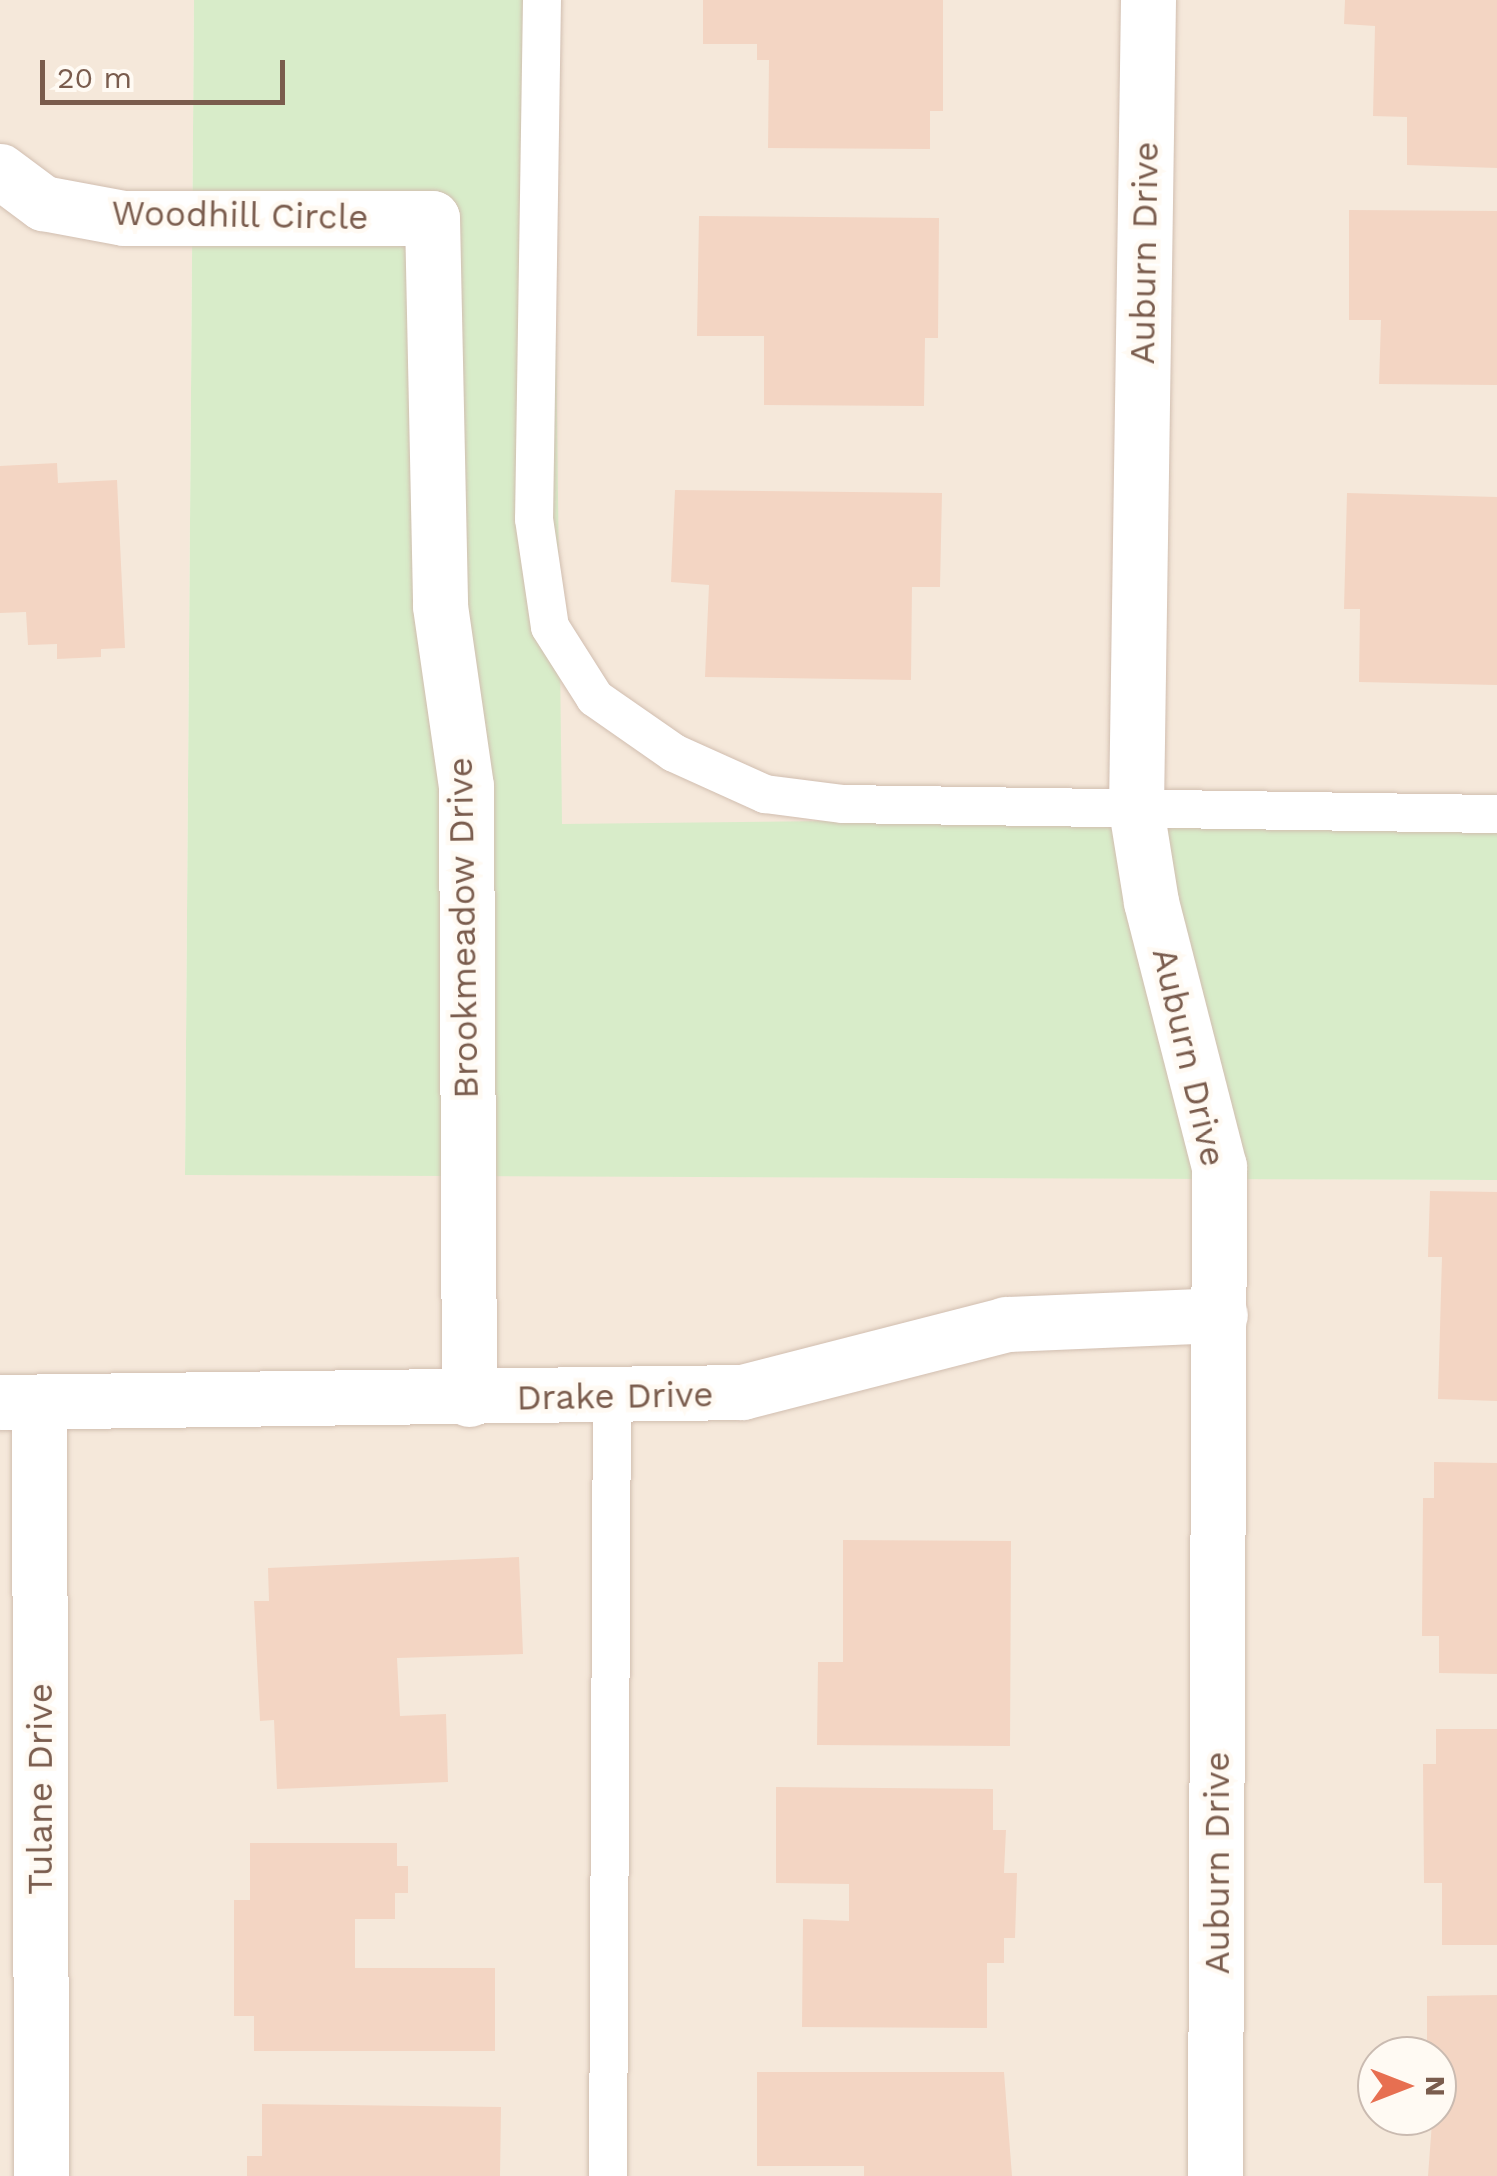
<!DOCTYPE html>
<html>
<head>
<meta charset="utf-8">
<style>
	body { margin:0 }
	#map { position:relative; width:1497px; height:2176px; overflow:hidden; background:#fdf6ec; font-family:"Work Sans",sans-serif }
	div>[style] { position:absolute }
	.residential>* { inset:0; background:#f5e8da; transform-origin:0 0 }
	.green>* { inset:0; background:#d8ecc9 }
	.building>* { inset:0; background:#f3d5c3 }
	.roads { filter:drop-shadow(0 0 2px #d1beb0) drop-shadow(0 0 2px #d1beb0) }
	.service>* { height:38px; margin:-19px; padding:0 19px; transform-origin:19px; border-radius:19px; background:#fff }
	.minor>* { height:55px; margin:-27.5px; padding:0 27.5px; transform-origin:27.5px; border-radius:27.5px; background:#fff }
	span { translate:-50% -50%; white-space:nowrap; text-align:center; line-height:1.15; -webkit-text-stroke:9px #fffaf3; paint-order:stroke }
	.street-label { font-size:35px; color:#7a5c4d }
	.north { position:absolute; left:1357px; top:2036px; width:100px; height:100px; box-sizing:border-box; background:#fffaf3; border:2px solid #cabbb1; border-radius:50%; rotate:90deg; font-size:28px; font-weight:700; line-height:40px; text-align:center; color:#7a5c4d }
	.north::after { content:''; display:block; margin:auto; width:35px; height:45px; background:#e76f51; clip-path:polygon(50% 0,100% 100%,50% 72%,0 100%) }
	.scale { position:absolute; left:40px; top:60px; width:245px; height:45px; box-sizing:border-box; border:5px solid #7a5c4d; border-top:0; padding-left:12px; font-size:30px; line-height:35px; white-space:nowrap; color:#7a5c4d; -webkit-text-stroke:8px #fffaf3; paint-order:stroke }
</style>
</head>
<body>
<div id="map">
	<div class="residential">
		<i style="clip-path:polygon(evenodd,0 0,194px 0,185px 1174px,1497px 1180px,1497px 2176px,0 2176px,0 0,1377px 2056px,1437px 2056px,1437px 2116px,1377px 2116px,1377px 2056px)"></i>
		<i style="left:552px;top:0;width:945px;height:824px"></i>
	</div>
	<div class="green">
		<i style="clip-path:polygon(194px 0,552px 0,562px 824px,1497px 814px,1497px 1180px,185px 1175px)"></i>
	</div>
	<div class="building">
		<i style="clip-path:polygon(703px 0,943px 0,943px 111px,930px 111px,930px 149px,768px 148px,769px 60px,757px 60px,757px 44px,703px 44px)"></i>
		<i style="clip-path:polygon(1345px 0,1497px 0,1497px 168px,1407px 165px,1407px 117px,1373px 116px,1375px 26px,1344px 24px)"></i>
		<i style="clip-path:polygon(1349px 210px,1497px 211px,1497px 385px,1379px 384px,1381px 320px,1349px 320px)"></i>
		<i style="clip-path:polygon(699px 216px,939px 218px,938px 338px,925px 338px,924px 406px,764px 405px,764px 336px,697px 336px)"></i>
		<i style="clip-path:polygon(57px 463px,58px 483px,117px 480px,125px 648px,101px 649px,101px 657px,57px 659px,57px 644px,28px 645px,26px 612px,0 613px,0 466px)"></i>
		<i style="clip-path:polygon(675px 490px,942px 493px,940px 587px,912px 587px,911px 680px,705px 677px,709px 585px,671px 582px)"></i>
		<i style="clip-path:polygon(1347px 493px,1497px 497px,1497px 685px,1359px 682px,1360px 609px,1344px 609px)"></i>
		<i style="clip-path:polygon(1430px 1191px,1497px 1192px,1497px 1401px,1438px 1399px,1442px 1257px,1428px 1257px)"></i>
		<i style="clip-path:polygon(1434px 1462px,1497px 1463px,1497px 1674px,1439px 1673px,1439px 1636px,1422px 1636px,1423px 1498px,1434px 1498px)"></i>
		<i style="clip-path:polygon(843px 1540px,1011px 1541px,1010px 1746px,817px 1745px,818px 1662px,843px 1662px)"></i>
		<i style="clip-path:polygon(519px 1557px,523px 1654px,397px 1658px,400px 1716px,446px 1714px,448px 1782px,277px 1789px,274px 1720px,260px 1721px,254px 1601px,269px 1601px,268px 1568px)"></i>
		<i style="clip-path:polygon(1436px 1729px,1497px 1729px,1497px 1945px,1442px 1945px,1442px 1883px,1424px 1883px,1423px 1764px,1436px 1764px)"></i>
		<i style="clip-path:polygon(776px 1787px,993px 1789px,993px 1830px,1006px 1830px,1004px 1873px,1017px 1873px,1015px 1938px,1004px 1938px,1004px 1963px,987px 1963px,987px 2028px,802px 2027px,803px 1919px,849px 1921px,849px 1884px,776px 1883px)"></i>
		<i style="clip-path:polygon(250px 1843px,397px 1843px,397px 1866px,408px 1866px,408px 1893px,395px 1893px,395px 1919px,355px 1919px,355px 1968px,495px 1968px,495px 2051px,254px 2051px,254px 2016px,234px 2016px,234px 1900px,250px 1900px)"></i>
		<i style="clip-path:polygon(1497px 1995px,1497px 2176px,1428px 2176px,1437px 2056px,1427px 2056px,1427px 1996px)"></i>
		<i style="clip-path:polygon(757px 2072px,1004px 2072px,1012px 2176px,864px 2176px,864px 2166px,757px 2166px)"></i>
		<i style="clip-path:polygon(262px 2104px,501px 2107px,500px 2176px,247px 2176px,247px 2156px,262px 2156px)"></i>
	</div>
	<div class="roads">
		<div class="service">
			<i style="left:542px;top:0;width:519px;rotate:90.88deg"></i>
			<i style="left:534px;top:519px;width:109px;rotate:81.6deg"></i>
			<i style="left:550px;top:627px;width:84px;rotate:57.6deg"></i>
			<i style="left:595px;top:698px;width:96px;rotate:34.8deg"></i>
			<i style="left:674px;top:753px;width:100px;rotate:24.3deg"></i>
			<i style="left:765px;top:794px;width:79px;rotate:7.3deg"></i>
			<i style="left:843px;top:804px;width:654px;rotate:0.88deg"></i>
			<i style="left:608px;top:2176px;width:780px;rotate:-89.71deg"></i>
		</div>
		<div class="minor">
			<i style="left:1148px;top:0;width:809px;rotate:90.85deg"></i>
			<i style="left:1136px;top:809px;width:94px;rotate:80.8deg"></i>
			<i style="left:1151px;top:902px;width:273px;rotate:75.6deg"></i>
			<i style="left:1219px;top:1166px;width:1010px;rotate:90.23deg"></i>
			<i style="left:0;top:171px;width:54px;rotate:36.7deg"></i>
			<i style="left:43px;top:203px;width:82px;rotate:10.5deg"></i>
			<i style="left:124px;top:218px;width:308px"></i>
			<i style="left:432px;top:218px;width:388px;rotate:88.8deg"></i>
			<i style="left:440px;top:606px;width:182px;rotate:81.8deg"></i>
			<i style="left:466px;top:786px;width:613px;rotate:89.72deg"></i>
			<i style="left:0;top:1402px;width:742px;rotate:-0.77deg"></i>
			<i style="left:742px;top:1392px;width:273px;rotate:-14.4deg"></i>
			<i style="left:1006px;top:1324px;width:214px;rotate:-2.4deg"></i>
			<i style="left:39px;top:1402px;width:774px;rotate:89.85deg"></i>
		</div>
	</div>
	<div class="street-label">
		<span style="left:240px;top:215px;rotate:1deg">Woodhill Circle</span>
		<span style="left:1144px;top:253px;rotate:-89deg">Auburn Drive</span>
		<span style="left:463px;top:928px;rotate:-91deg">Brookmeadow Drive</span>
		<span style="left:1189px;top:1057px;rotate:77deg">Auburn Drive</span>
		<span style="left:615px;top:1396px;rotate:-1deg">Drake Drive</span>
		<span style="left:40px;top:1789px;rotate:-90deg">Tulane Drive</span>
		<span style="left:1217px;top:1863px;rotate:-90deg">Auburn Drive</span>
	</div>
	<div class="north">N</div>
	<div class="scale">20 m</div>
</div>
</body>
</html>
